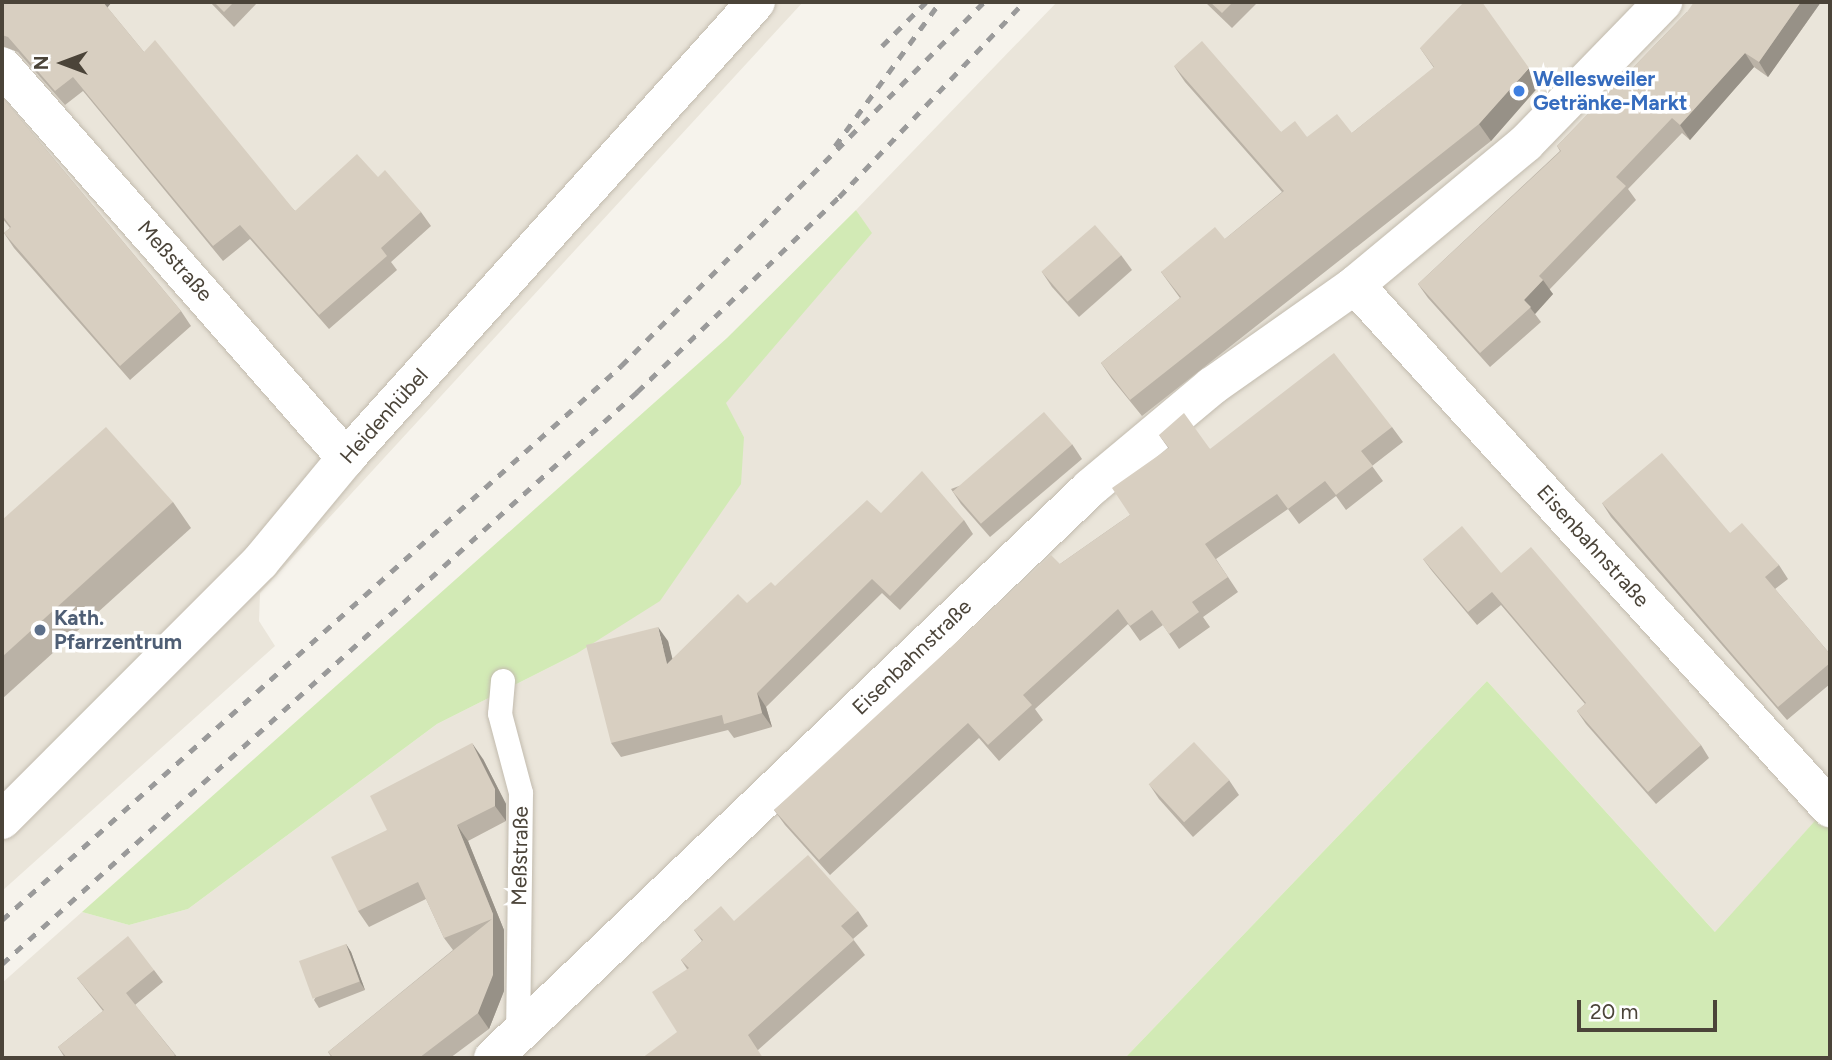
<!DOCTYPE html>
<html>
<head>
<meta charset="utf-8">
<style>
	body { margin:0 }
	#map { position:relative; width:1832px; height:1060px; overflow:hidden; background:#f6f3ec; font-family:Figtree,sans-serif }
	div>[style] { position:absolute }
	.residential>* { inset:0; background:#eae5da }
	.green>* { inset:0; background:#d2eab5 }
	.roads { filter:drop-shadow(0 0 2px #c2bbae) drop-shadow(0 0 2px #c2bbae) }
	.lane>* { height:24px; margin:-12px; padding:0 12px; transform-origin:12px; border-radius:12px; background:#fff }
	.street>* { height:38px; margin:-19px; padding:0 19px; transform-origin:19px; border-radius:19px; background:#fff }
	.rail>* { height:5px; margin-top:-2.5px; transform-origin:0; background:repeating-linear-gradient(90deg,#9a9a9a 0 9px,transparent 0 18px) }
	.wall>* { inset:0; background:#bab2a6 }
	.shaded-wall>* { inset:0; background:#979187 }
	.building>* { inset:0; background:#d8cfc1; transform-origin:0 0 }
	.dots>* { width:19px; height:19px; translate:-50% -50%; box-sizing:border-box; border:4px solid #fff; border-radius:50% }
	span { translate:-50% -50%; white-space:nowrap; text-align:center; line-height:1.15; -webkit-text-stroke:7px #fff; paint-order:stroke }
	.shop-label { font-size:21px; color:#366cbe; font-weight:700 }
	.left { translate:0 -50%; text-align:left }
	.street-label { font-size:21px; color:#4b4439 }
	.service-label { font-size:21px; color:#4e5e75; font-weight:700 }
	.frame { position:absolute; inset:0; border:4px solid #4b4439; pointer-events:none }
	.north { position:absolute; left:28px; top:28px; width:70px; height:70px; -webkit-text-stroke:5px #fff; paint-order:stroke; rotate:270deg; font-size:19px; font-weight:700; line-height:28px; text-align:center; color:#4b4439 }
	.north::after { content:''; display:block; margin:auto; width:24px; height:32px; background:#4b4439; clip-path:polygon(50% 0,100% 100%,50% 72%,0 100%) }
	.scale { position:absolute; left:1577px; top:1000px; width:140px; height:32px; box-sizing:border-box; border:4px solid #4b4439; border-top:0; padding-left:9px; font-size:21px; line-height:24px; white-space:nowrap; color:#4b4439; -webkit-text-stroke:5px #fff; paint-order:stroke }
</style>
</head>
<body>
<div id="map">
	<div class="residential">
		<i style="clip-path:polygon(2px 2px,803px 2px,260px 593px,259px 621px,275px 646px,2px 891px)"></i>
		<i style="clip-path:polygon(1057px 2px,1830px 2px,1830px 804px,1716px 933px,1487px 681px,1125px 1058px,2px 1058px,2px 983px,82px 912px,129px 925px,188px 909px,437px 724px,576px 654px,744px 437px,725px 403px,871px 233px,856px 210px)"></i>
	</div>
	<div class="green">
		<i style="clip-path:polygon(856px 210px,872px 233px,726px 403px,744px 437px,741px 484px,660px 601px,576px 654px,437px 724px,188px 909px,129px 925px,82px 912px,727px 338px)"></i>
		<i style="clip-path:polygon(1487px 681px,1715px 932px,1830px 804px,1830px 1058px,1125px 1058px)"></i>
	</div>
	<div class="roads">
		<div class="lane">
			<i style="left:503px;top:681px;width:33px;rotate:95deg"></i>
			<i style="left:500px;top:714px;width:82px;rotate:75.1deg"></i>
			<i style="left:521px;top:793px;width:242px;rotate:90.7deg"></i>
		</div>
		<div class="street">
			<i style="left:2px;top:66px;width:522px;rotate:48.73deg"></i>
			<i style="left:1355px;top:285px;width:707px;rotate:47.75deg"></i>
			<i style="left:2px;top:820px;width:365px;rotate:-45deg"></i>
			<i style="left:260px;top:562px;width:135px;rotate:-50.4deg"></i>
			<i style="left:346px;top:458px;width:613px;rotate:-48.04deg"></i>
			<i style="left:493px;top:1058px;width:825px;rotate:-43.67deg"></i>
			<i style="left:1090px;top:488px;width:159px;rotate:-39.9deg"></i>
			<i style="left:1212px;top:386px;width:175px;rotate:-35.2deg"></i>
			<i style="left:1355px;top:285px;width:222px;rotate:-39.7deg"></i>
			<i style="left:1526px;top:143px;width:197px;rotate:-45.8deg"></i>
		</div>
	</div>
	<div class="rail">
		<i style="left:882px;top:46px;width:62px;rotate:-45deg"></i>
		<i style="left:835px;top:146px;width:178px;rotate:-53.9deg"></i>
		<i style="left:2px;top:920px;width:831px;rotate:-41.83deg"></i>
		<i style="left:621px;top:366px;width:514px;rotate:-45.08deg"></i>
		<i style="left:2px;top:964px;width:855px;rotate:-42.01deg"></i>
		<i style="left:637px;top:392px;width:281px;rotate:-44deg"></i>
		<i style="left:839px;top:197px;width:269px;rotate:-46.5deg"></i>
	</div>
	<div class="wall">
		<i style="clip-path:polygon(2px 2px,112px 2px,107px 7px,144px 52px,295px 211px,378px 177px,421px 212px,431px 226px,391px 262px,397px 270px,329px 329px,250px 239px,223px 261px,83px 91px,65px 105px,18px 52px,2px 46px)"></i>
		<i style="clip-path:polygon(210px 2px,258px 2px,234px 27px)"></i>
		<i style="clip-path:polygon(1205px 2px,1258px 2px,1232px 28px)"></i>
		<i style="clip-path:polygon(1821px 2px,1768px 77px,1754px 67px,1690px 140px,1682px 133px,1628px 189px,1636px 200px,1549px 290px,1553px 294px,1535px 314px,1541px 322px,1490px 367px,1428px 298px,1418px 284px,1560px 151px,1557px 146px,1687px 12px)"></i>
		<i style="clip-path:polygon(1420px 48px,1540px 85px,1491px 141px,1142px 416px,1112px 379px,1101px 363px,1180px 298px,1161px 272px,1225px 239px,1282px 192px,1185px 82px,1174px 66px,1281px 132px,1307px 137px,1352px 133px,1434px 68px)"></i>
		<i style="clip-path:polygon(2px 97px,181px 311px,191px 326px,130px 380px,14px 248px,4px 233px,10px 228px,2px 218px)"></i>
		<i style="clip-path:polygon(1121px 255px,1132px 270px,1079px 317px,1052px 287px,1042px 272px)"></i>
		<i style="clip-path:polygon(1392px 427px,1403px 442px,1372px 466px,1383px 481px,1346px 510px,1336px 496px,1299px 524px,1288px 509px,1216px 559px,1238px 592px,1203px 617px,1210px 627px,1179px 649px,1163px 625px,1140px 641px,1128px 624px,1035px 709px,1043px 720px,999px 761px,979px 738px,830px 875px,785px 825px,774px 810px,1060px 564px,1130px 515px,1169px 449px,1159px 435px,1210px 449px)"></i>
		<i style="clip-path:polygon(1072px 444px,1082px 459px,990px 537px,961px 504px,951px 489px)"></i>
		<i style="clip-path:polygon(173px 502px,191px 528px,2px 699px,2px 520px)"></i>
		<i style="clip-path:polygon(1602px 503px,1730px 533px,1779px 565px,1788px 579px,1775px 589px,1830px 654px,1830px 684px,1787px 720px,1611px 517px)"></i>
		<i style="clip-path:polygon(881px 513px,964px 520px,973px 534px,900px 610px,882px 593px,766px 707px,772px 727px,734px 738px,728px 730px,621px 757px,611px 743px,668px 641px,672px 659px)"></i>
		<i style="clip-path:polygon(1423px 559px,1501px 573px,1701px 745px,1709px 758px,1656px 804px,1586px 724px,1577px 711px,1585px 704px,1501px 605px,1477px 625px,1432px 571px)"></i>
		<i style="clip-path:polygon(483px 759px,506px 804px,506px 821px,468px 841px,504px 930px,504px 991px,489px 1029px,450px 1058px,332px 1058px,328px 1052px,453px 950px,444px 938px,426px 899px,369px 927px,358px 911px,387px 830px)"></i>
		<i style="clip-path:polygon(1229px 780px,1239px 795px,1193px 837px,1159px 799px,1149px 784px)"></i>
		<i style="clip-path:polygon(858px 911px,868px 926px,853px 939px,865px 955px,758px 1050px,677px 1032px,687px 969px,681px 960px,702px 941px,694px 930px,734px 921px)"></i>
		<i style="clip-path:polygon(346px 944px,351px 952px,365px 990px,319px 1008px,314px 1000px)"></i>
		<i style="clip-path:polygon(154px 970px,163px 982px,135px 1005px,178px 1058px,65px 1058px,58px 1047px,103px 1011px,77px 978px)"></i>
	</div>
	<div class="shaded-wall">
		<i style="clip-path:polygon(102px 2px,112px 2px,107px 8px)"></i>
		<i style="clip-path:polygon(1801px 2px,1821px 2px,1768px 77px,1759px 62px)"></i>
		<i style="clip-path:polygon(1745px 53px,1754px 67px,1690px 140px,1680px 125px)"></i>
		<i style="clip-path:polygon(1529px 68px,1540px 85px,1491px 141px,1479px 124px)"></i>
		<i style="clip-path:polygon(1543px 280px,1553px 294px,1535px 314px,1524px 300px)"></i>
		<i style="clip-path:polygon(658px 627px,668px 641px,677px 677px,667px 664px)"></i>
		<i style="clip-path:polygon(757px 693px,766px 707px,772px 727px,762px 713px)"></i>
		<i style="clip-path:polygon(472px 743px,483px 759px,506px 804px,506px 821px,495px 806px)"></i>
		<i style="clip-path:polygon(457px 825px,468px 841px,504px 930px,504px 991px,489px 1029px,478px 1013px,493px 914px)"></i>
		<i style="clip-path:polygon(346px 944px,351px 952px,365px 990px,360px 982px)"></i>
	</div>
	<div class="building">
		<i style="clip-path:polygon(2px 2px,103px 2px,144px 52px,155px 40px,295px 211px,357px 154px,378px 177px,385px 170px,421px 212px,381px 248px,387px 256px,319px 315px,240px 225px,213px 246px,73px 77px,55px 91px,8px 37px,2px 35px)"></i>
		<i style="clip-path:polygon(214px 2px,234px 2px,224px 12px)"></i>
		<i style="clip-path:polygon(1210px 2px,1233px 2px,1222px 13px)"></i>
		<i style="clip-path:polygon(1464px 2px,1482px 2px,1529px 68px,1479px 124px,1130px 400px,1101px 363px,1181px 297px,1161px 272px,1215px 227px,1225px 239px,1284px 191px,1174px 66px,1202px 41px,1281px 132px,1295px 121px,1307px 137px,1337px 114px,1352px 133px,1434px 67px,1420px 48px)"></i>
		<i style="clip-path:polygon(1694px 2px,1801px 2px,1759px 62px,1745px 53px,1680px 125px,1672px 118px,1616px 177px,1626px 186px,1539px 276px,1543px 280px,1524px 300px,1531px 307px,1480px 353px,1418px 284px,1561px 151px,1557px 146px,1687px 12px)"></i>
		<i style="clip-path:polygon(2px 97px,181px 311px,120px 366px,4px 233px,11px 227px,2px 215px)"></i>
		<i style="left:1095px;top:225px;width:40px;height:71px;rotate:49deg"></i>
		<i style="clip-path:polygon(1334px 353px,1392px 427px,1361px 451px,1373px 466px,1336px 495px,1325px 481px,1288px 509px,1277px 494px,1205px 544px,1228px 577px,1192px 602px,1199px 612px,1169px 634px,1152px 610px,1130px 626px,1118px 609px,1023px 695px,1032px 705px,988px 745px,968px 723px,819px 860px,774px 810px,1051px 555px,1060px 564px,1130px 515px,1112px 488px,1169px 448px,1159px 435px,1184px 413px,1210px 449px)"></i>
		<i style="left:1044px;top:412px;width:43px;height:121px;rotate:49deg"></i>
		<i style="clip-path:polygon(106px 427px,173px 502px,2px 657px,2px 520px)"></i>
		<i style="clip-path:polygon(1662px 453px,1730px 533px,1742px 523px,1779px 565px,1765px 577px,1830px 654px,1830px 663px,1778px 707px,1602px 503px)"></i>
		<i style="clip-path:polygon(922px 471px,964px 520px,890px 596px,872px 579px,757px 693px,762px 713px,724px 724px,722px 715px,611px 743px,586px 645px,658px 627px,667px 664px,738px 594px,747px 603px,771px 582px,775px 586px,867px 500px,881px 513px)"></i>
		<i style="clip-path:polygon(1462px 526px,1501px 573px,1531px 547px,1701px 745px,1648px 792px,1577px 711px,1586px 703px,1492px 592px,1468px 612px,1423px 559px)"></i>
		<i style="left:1194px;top:742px;width:52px;height:62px;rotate:47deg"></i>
		<i style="clip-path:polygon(472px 743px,495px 789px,495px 806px,457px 825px,493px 914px,493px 975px,478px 1013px,419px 1058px,332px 1058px,333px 1057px,328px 1052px,492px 919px,444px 938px,418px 882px,358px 911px,331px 857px,387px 830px,370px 796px)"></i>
		<i style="clip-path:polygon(808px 855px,858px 911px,841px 926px,854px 940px,748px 1035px,763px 1058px,642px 1058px,677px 1032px,652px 992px,689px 968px,681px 960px,703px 940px,694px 930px,721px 906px,734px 921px)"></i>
		<i style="clip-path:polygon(128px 936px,154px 970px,126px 993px,175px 1055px,171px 1058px,67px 1058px,58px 1047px,104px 1010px,77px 978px)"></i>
		<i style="left:346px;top:944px;width:40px;height:50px;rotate:70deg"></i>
	</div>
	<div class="dots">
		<i style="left:1519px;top:91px;background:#3f7fe0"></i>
		<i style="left:40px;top:630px;background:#5c6f8a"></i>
	</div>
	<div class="shop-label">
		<span class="left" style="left:1533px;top:91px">Wellesweiler<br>Getränke-Markt</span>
	</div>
	<div class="street-label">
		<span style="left:175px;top:261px;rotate:48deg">Meßstraße</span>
		<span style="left:384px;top:416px;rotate:-48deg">Heidenhübel</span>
		<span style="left:1593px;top:546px;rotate:48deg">Eisenbahnstraße</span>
		<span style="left:912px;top:657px;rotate:-44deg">Eisenbahnstraße</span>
		<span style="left:520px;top:856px;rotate:-89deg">Meßstraße</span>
	</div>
	<div class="service-label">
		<span class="left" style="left:54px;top:630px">Kath.<br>Pfarrzentrum</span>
	</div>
	<div class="frame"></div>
	<div class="north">N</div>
	<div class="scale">20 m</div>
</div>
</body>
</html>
